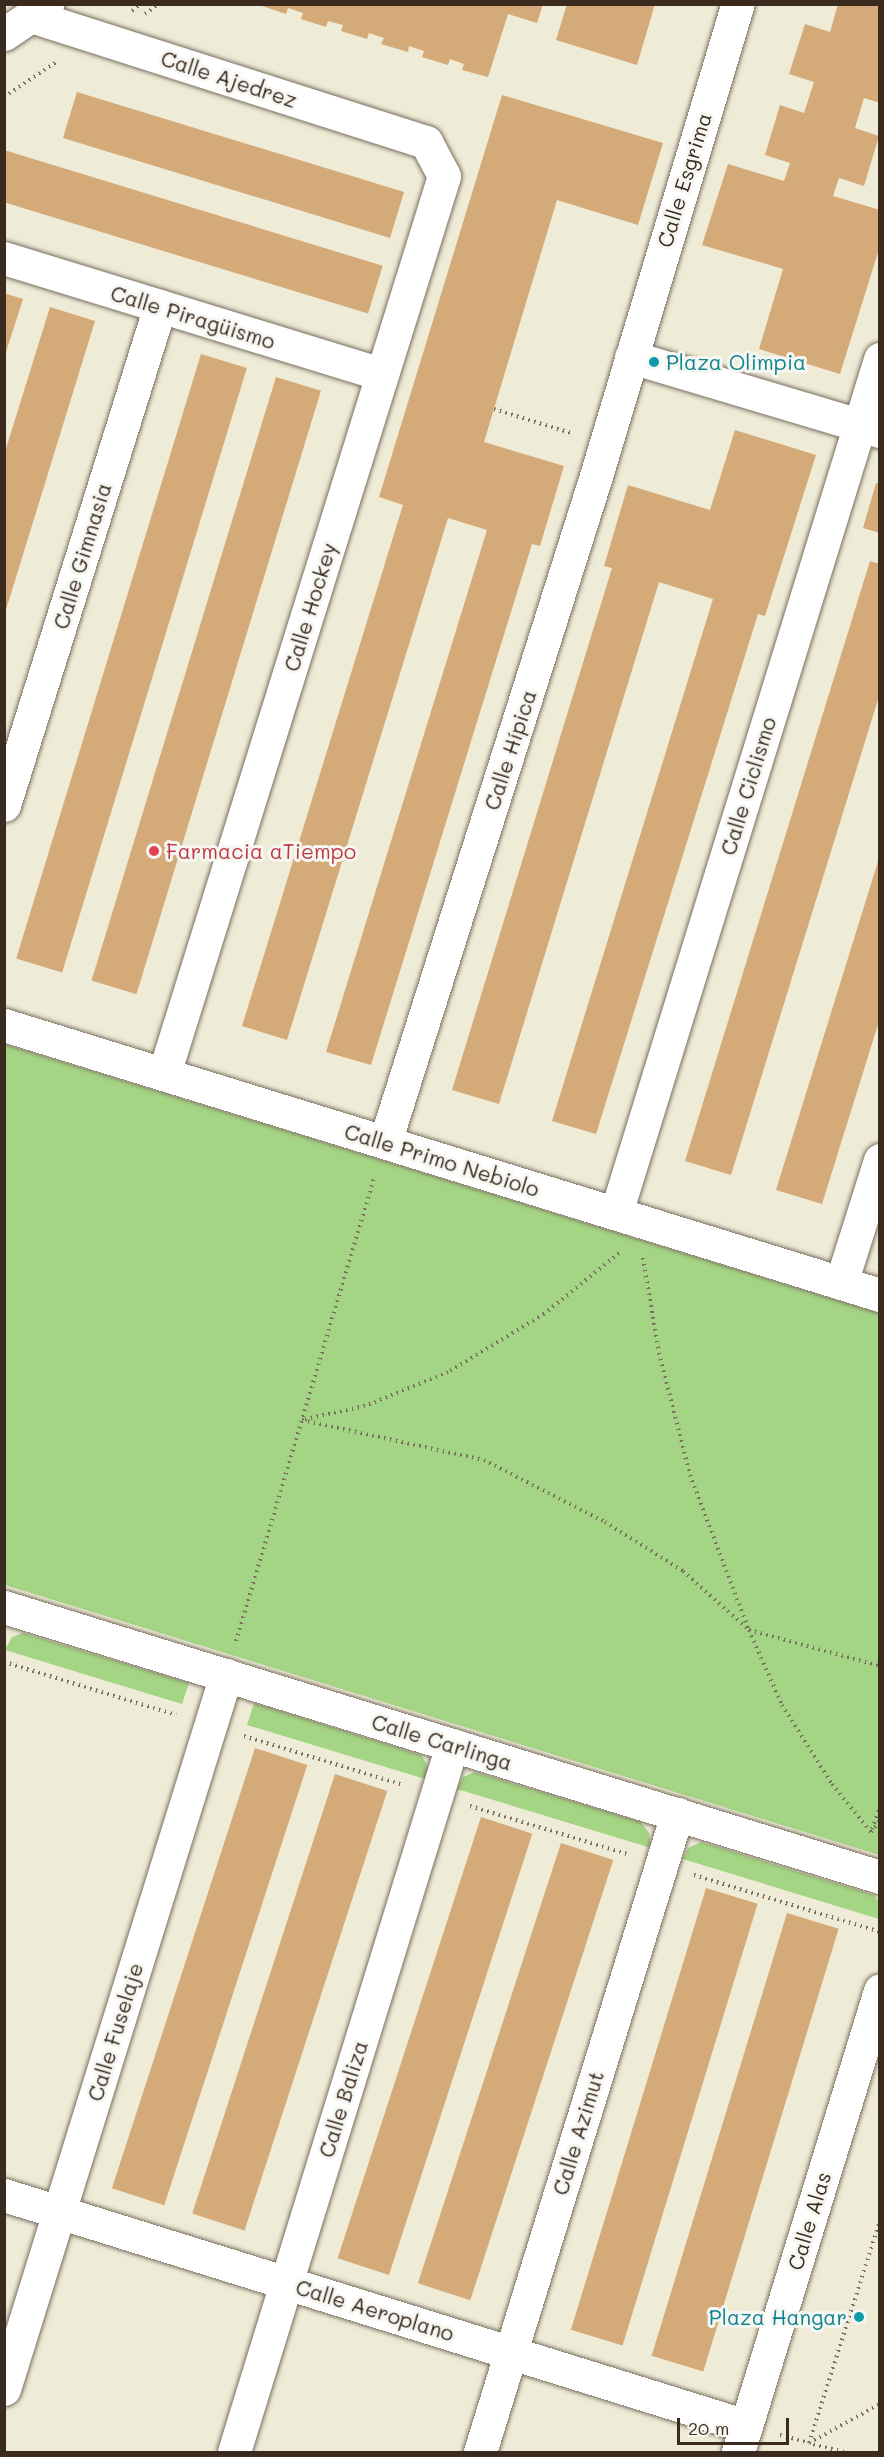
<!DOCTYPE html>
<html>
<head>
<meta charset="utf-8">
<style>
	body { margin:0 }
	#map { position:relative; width:884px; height:2457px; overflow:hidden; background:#eeebd7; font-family:Mali,sans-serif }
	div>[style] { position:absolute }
	.green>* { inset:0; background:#a4d584 }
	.building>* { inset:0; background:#d5aa79; transform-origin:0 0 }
	.path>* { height:4px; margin-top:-2px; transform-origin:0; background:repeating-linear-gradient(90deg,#7a6e5f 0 1.5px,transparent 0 6px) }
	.roads { filter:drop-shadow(0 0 2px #7a6e5f) drop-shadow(0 0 2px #7a6e5f) }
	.minor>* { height:33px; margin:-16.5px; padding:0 16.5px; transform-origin:16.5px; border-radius:16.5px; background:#fff }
	.dots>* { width:16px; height:16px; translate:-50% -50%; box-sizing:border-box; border:3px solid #f6f6f2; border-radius:50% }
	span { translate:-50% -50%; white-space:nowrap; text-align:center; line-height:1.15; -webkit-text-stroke:6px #f6f6f2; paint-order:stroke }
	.street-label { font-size:21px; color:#3b2a1e }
	.culture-label { font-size:21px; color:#0d838f }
	.left { translate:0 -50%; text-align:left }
	.right { translate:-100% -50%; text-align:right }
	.health-label { font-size:21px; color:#be3a42 }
	.frame { position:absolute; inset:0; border:6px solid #3b2a1e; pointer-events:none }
	.scale { position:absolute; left:677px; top:2418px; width:112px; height:27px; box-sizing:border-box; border:3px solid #3b2a1e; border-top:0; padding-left:8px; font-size:18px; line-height:21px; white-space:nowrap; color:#3b2a1e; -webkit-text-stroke:4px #f6f6f2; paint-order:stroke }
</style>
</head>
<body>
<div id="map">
	<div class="green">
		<i style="clip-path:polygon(4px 1044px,879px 1313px,879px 1855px,5px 1585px)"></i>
		<i style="clip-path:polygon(23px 1633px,189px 1683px,182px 1704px,5px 1650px,12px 1637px)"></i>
		<i style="clip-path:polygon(254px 1703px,421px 1755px,428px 1766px,425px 1779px,247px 1725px)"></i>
		<i style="clip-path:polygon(475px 1772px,641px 1822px,649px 1833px,651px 1848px,457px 1789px,463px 1777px)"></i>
		<i style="clip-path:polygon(701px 1842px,874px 1895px,879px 1902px,879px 1919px,683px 1859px,688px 1848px)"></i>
	</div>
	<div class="building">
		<i style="clip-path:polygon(256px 4px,543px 4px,537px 23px,508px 14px,488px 77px,462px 70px,464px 64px,450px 59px,448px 65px,422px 57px,424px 51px,409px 46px,408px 52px,381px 44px,384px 38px,369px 33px,367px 39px,341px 31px,343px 25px,328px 21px,326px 27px,301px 19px,303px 13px,288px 8px,286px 14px)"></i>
		<i style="clip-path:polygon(567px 4px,655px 4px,637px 65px,556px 40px)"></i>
		<i style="clip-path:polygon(838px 4px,880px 4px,880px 103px,864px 98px,855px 128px,879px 136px,864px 186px,839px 178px,833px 196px,880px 210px,880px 246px,840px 374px,759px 349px,783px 269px,702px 245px,728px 164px,784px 181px,790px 163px,765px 155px,780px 105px,804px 113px,814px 82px,789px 74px,805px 24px,830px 32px)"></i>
		<i style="left:77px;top:92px;width:342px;height:48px;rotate:17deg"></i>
		<i style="clip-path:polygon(502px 95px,663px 143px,638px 225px,557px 200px,484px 442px,564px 466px,540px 546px,532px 544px,371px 1065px,326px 1052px,487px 530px,448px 518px,287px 1040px,242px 1026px,403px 505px,379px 497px)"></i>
		<i style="left:4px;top:150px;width:396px;height:50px;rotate:17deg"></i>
		<i style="clip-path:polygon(4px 293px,23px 299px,5px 355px,4px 355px)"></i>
		<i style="clip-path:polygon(50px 307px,95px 321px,5px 613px,4px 455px)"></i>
		<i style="left:201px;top:354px;width:48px;height:632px;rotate:17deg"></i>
		<i style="left:276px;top:377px;width:47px;height:631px;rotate:17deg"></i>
		<i style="clip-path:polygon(735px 430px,816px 455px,765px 616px,758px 614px,596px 1134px,552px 1121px,713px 599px,659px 582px,499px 1104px,452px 1090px,612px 568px,604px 566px,628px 485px,710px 510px)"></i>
		<i style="clip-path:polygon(876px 483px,880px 484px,880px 533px,863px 528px)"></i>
		<i style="clip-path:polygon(870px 561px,880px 564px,880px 693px,731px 1175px,685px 1161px)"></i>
		<i style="clip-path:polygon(880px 855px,880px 1018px,822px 1204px,776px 1190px)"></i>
		<i style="left:255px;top:1748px;width:55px;height:463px;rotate:18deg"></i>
		<i style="left:335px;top:1774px;width:55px;height:462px;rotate:18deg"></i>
		<i style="left:481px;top:1817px;width:54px;height:464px;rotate:18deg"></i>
		<i style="left:561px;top:1843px;width:55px;height:463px;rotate:18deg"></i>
		<i style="left:706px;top:1888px;width:54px;height:462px;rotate:17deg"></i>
		<i style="left:787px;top:1913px;width:54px;height:463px;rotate:17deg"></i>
	</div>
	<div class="path">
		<i style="left:132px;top:11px;width:11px;rotate:-38deg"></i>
		<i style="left:145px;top:14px;width:17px;rotate:-36deg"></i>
		<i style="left:4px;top:97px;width:63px;rotate:-33.9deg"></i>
		<i style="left:494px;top:409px;width:81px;rotate:17.3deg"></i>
		<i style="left:619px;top:1253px;width:97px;rotate:140.9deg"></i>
		<i style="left:544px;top:1314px;width:112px;rotate:148.9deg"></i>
		<i style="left:448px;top:1372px;width:90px;rotate:157.7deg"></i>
		<i style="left:365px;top:1406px;width:65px;rotate:167.5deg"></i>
		<i style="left:302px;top:1420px;width:186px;rotate:12.4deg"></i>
		<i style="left:484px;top:1460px;width:136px;rotate:27.1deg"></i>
		<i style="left:605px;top:1522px;width:92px;rotate:32.1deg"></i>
		<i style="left:683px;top:1571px;width:89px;rotate:41.8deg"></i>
		<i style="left:749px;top:1630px;width:136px;rotate:15.4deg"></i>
		<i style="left:643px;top:1258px;width:96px;rotate:80.4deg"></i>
		<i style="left:659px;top:1353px;width:126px;rotate:75.7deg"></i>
		<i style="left:690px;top:1475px;width:166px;rotate:69.2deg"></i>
		<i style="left:749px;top:1630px;width:82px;rotate:66.3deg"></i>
		<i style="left:782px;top:1705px;width:93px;rotate:57.7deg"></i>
		<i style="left:832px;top:1784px;width:62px;rotate:50.9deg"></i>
		<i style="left:871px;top:1832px;width:14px;rotate:-51deg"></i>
		<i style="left:236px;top:1641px;width:484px;rotate:-73.4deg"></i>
		<i style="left:4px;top:1662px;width:180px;rotate:17.1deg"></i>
		<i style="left:244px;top:1736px;width:166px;rotate:17.1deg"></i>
		<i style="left:470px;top:1806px;width:164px;rotate:17deg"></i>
		<i style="left:872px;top:1829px;width:23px;rotate:-70deg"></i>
		<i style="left:694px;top:1875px;width:195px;rotate:17deg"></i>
		<i style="left:780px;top:2435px;width:30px;rotate:15deg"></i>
		<i style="left:809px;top:2443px;width:81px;rotate:-28.8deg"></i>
		<i style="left:844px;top:2452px;width:36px;rotate:-166deg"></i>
		<i style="left:809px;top:2443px;width:234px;rotate:-72.3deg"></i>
	</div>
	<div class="roads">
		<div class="minor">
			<i style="left:31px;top:16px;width:415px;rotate:17.7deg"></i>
			<i style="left:426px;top:142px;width:38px;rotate:62deg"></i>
			<i style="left:444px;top:176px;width:941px;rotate:107.32deg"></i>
			<i style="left:4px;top:34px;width:52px;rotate:-34deg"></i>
			<i style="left:4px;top:258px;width:395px;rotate:17.1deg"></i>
			<i style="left:631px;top:357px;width:260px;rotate:16.6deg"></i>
			<i style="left:4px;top:805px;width:523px;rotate:-72.64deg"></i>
			<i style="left:4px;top:1025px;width:917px;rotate:17.13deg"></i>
			<i style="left:385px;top:1142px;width:699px;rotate:-72.42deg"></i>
			<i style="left:596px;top:476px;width:493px;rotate:-73.3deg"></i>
			<i style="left:616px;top:1213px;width:894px;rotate:-72.82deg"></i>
			<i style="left:841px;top:1283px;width:129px;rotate:-72.4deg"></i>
			<i style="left:4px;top:1607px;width:917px;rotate:17.13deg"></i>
			<i style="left:4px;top:2195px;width:777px;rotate:17.29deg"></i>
			<i style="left:4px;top:2389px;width:748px;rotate:-72.73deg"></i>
			<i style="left:234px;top:2452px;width:740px;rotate:-72.86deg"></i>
			<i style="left:480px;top:2452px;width:668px;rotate:-72.84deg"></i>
			<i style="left:738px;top:2452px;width:483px;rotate:-72.9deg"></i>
		</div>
	</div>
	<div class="dots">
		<i style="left:654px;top:362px;background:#0f9aa8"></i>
		<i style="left:154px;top:851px;background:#e0444e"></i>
		<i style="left:859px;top:2317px;background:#0f9aa8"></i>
	</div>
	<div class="street-label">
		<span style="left:229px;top:79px;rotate:18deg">Calle Ajedrez</span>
		<span style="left:684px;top:180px;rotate:-73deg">Calle Esgrima</span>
		<span style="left:193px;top:317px;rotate:17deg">Calle Piragüismo</span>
		<span style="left:82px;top:556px;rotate:-73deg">Calle Gimnasia</span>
		<span style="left:310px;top:607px;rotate:-73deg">Calle Hockey</span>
		<span style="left:510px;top:750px;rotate:-72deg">Calle Hípica</span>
		<span style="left:748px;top:786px;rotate:-73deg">Calle Ciclismo</span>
		<span style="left:442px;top:1160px;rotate:17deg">Calle Primo Nebiolo</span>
		<span style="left:442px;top:1742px;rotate:17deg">Calle Carlinga</span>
		<span style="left:115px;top:2032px;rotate:-73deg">Calle Fuselaje</span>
		<span style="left:343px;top:2099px;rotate:-73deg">Calle Baliza</span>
		<span style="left:578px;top:2133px;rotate:-73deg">Calle Azimut</span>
		<span style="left:809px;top:2221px;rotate:-73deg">Calle Alas</span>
		<span style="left:375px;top:2310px;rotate:17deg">Calle Aeroplano</span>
	</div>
	<div class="culture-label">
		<span class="left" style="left:666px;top:362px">Plaza Olimpia</span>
		<span class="right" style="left:847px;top:2317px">Plaza Hangar</span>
	</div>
	<div class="health-label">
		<span class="left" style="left:166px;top:851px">Farmacia aTiempo</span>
	</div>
	<div class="frame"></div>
	<div class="scale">20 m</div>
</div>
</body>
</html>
